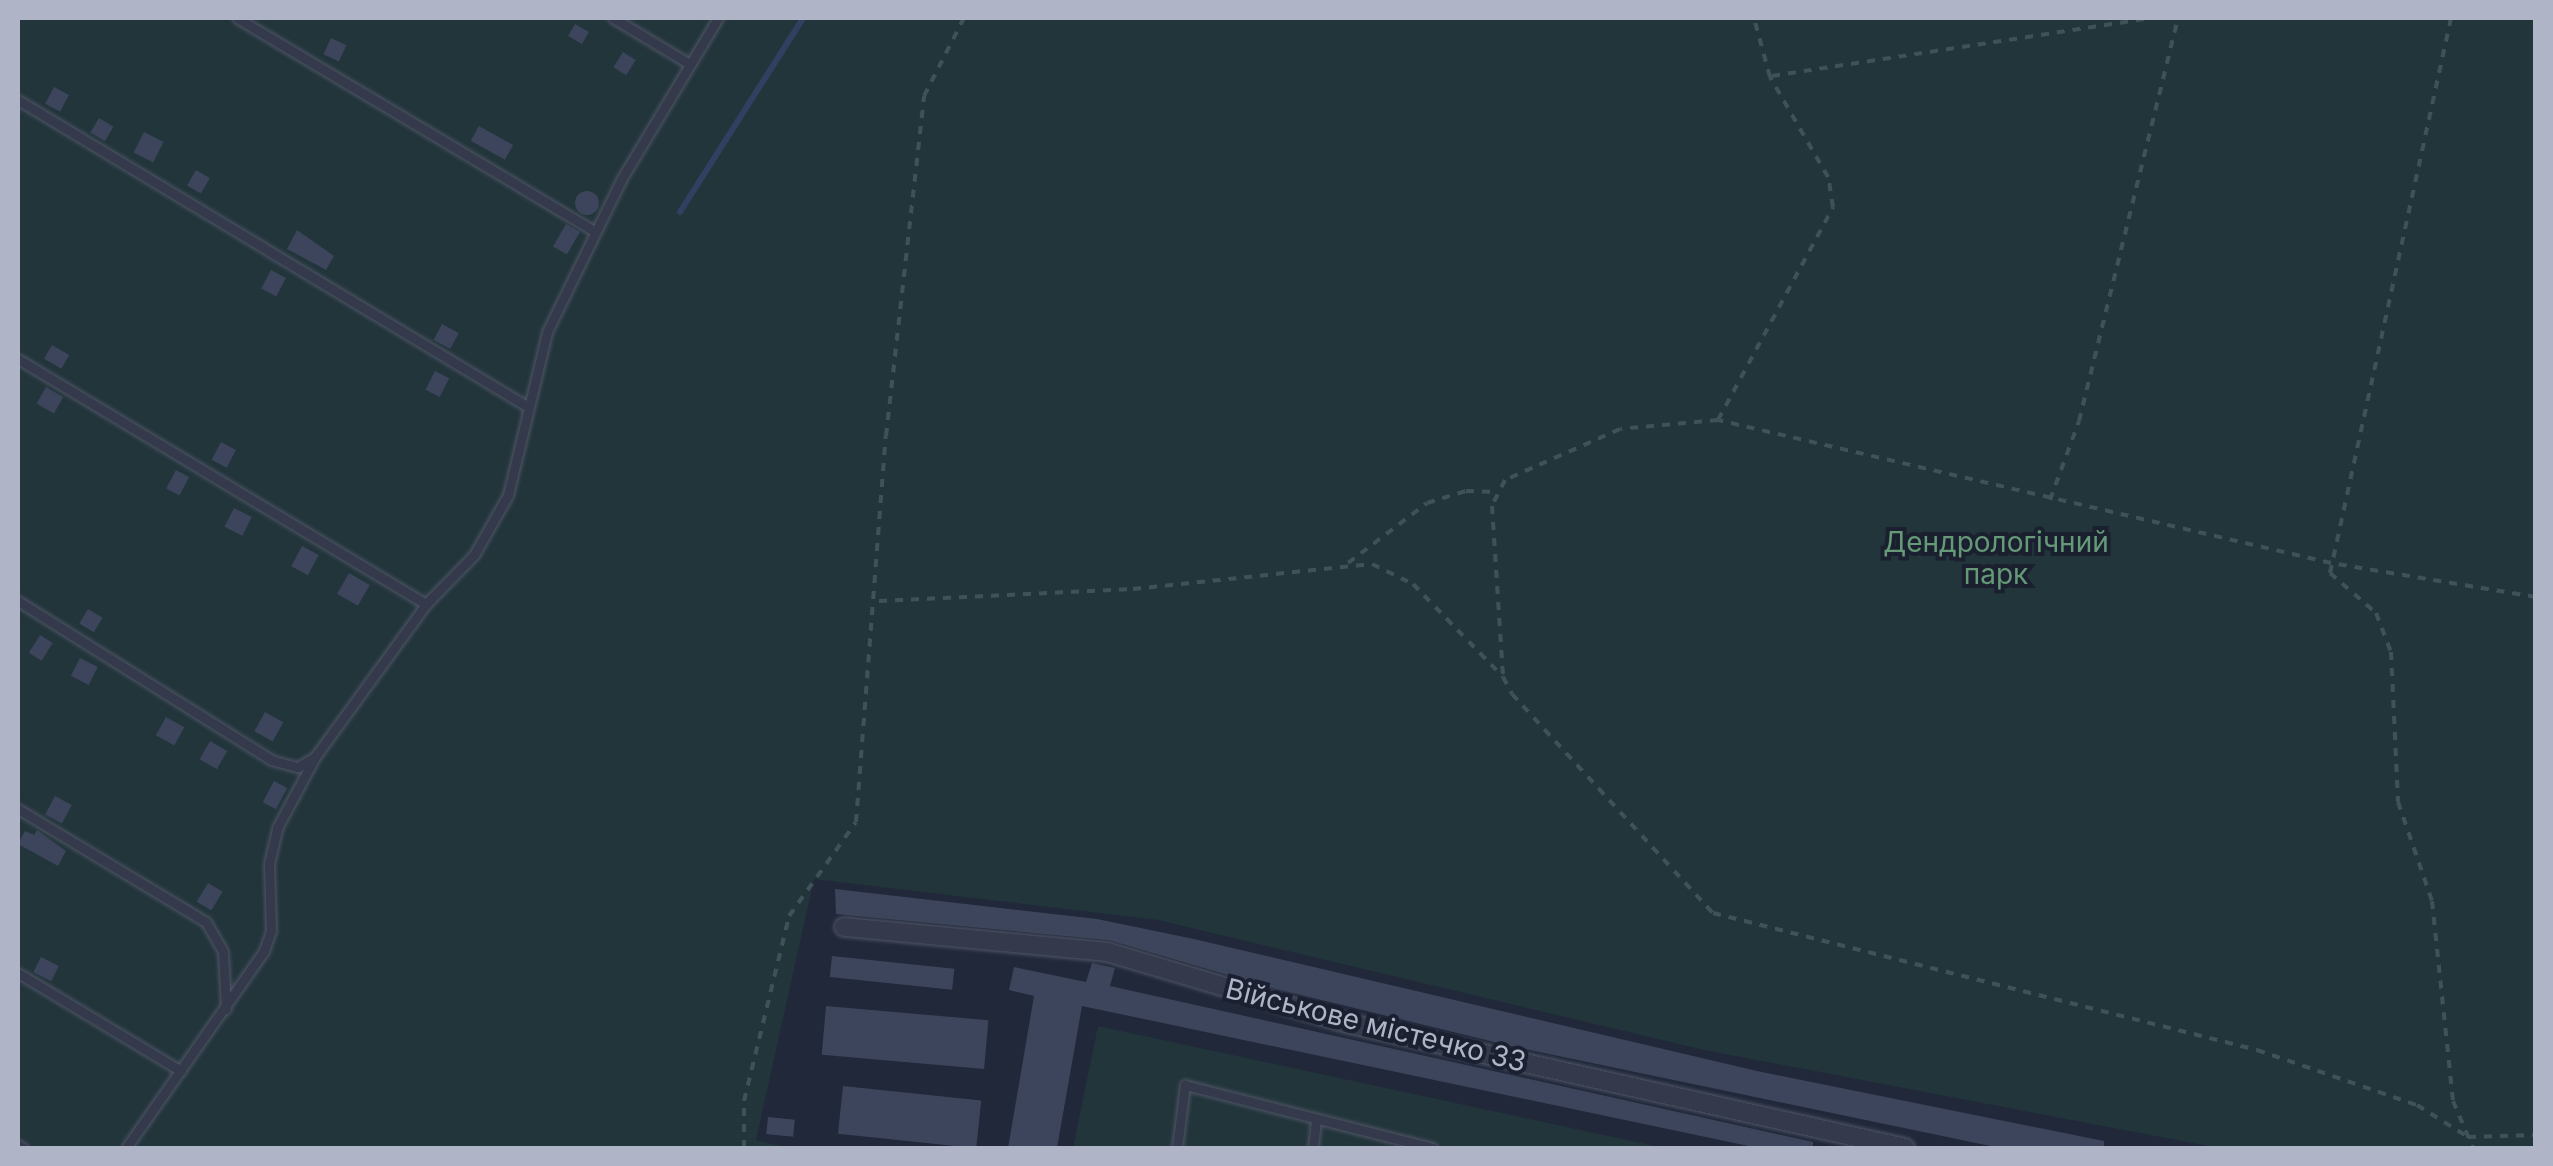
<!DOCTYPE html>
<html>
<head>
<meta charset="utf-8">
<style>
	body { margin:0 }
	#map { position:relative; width:2553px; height:1166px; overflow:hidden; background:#20283a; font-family:Inter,sans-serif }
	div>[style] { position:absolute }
	.green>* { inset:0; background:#22353b }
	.stream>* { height:6px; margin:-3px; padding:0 3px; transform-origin:3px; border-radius:3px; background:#323f60 }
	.building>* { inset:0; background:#3c455b; transform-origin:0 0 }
	.round { border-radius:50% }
	.path>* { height:4px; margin-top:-2px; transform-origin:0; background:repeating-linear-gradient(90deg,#405259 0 8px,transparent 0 16px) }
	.roads { filter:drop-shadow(0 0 2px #4f5565) drop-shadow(0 0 2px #4f5565) }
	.service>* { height:9px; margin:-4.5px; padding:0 4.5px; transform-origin:4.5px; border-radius:4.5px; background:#343a4b }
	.minor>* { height:18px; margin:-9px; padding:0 9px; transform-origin:9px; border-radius:9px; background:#343a4b }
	span { translate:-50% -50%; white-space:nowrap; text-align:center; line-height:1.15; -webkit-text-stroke:8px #1a202f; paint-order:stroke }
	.park-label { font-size:28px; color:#659978 }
	.street-label { font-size:28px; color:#afb5c7 }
	.frame { position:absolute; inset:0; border:20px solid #afb5c7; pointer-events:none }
</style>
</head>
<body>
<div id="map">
	<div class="green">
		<i style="clip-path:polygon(18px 18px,2535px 18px,2535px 1148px,2219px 1148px,1704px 1050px,1158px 920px,814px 879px,756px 1140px,789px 1148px,18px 1148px)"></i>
		<i style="clip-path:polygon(1098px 1026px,1664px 1148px,1073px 1148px)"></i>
	</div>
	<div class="stream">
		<i style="left:680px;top:212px;width:230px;rotate:-57.6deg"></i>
	</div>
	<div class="building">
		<i style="left:575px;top:24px;width:16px;height:14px;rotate:30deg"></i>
		<i style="left:331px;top:38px;width:17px;height:18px;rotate:25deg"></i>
		<i style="left:623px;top:52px;width:15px;height:18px;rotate:32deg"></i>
		<i style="left:54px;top:87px;width:17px;height:19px;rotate:28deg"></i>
		<i style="left:99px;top:118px;width:17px;height:17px;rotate:31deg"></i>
		<i style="left:479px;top:126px;width:39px;height:17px;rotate:29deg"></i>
		<i style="left:144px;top:132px;width:22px;height:23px;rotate:27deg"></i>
		<i style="left:196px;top:170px;width:16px;height:18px;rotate:30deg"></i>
		<i class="round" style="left:575px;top:191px;width:24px;height:24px"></i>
		<i style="left:566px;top:224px;width:16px;height:26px;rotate:30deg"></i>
		<i style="clip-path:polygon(297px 230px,334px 256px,326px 270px,287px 249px)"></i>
		<i style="left:271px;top:270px;width:17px;height:21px;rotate:28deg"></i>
		<i style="left:442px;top:324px;width:19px;height:18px;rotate:28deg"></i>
		<i style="left:52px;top:345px;width:20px;height:16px;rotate:30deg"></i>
		<i style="left:435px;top:371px;width:16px;height:21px;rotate:27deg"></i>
		<i style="left:46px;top:387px;width:20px;height:19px;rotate:30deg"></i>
		<i style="left:221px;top:442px;width:17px;height:20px;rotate:28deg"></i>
		<i style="left:176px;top:470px;width:15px;height:21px;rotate:28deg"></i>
		<i style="left:234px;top:508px;width:20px;height:21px;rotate:27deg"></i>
		<i style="left:302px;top:546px;width:19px;height:23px;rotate:28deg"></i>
		<i style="left:349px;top:573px;width:24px;height:24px;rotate:30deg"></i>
		<i style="left:88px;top:609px;width:17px;height:17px;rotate:31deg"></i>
		<i style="left:40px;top:635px;width:15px;height:21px;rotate:32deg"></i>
		<i style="left:80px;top:658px;width:20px;height:20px;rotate:27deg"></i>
		<i style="left:265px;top:712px;width:21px;height:22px;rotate:29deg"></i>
		<i style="left:166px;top:717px;width:21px;height:21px;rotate:29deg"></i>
		<i style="left:210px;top:741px;width:20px;height:21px;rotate:30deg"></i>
		<i style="left:274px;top:781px;width:15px;height:24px;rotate:28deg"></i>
		<i style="left:55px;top:796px;width:19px;height:21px;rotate:28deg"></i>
		<i style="clip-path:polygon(37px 830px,66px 851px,58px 866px,18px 844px,25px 831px,34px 835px)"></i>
		<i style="left:208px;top:883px;width:17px;height:22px;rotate:31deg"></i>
		<i style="clip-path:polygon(835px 889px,1097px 919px,1194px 939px,1757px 1071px,2104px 1141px,2104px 1148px,2000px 1148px,1515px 1047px,1276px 989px,1109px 940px,836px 914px)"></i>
		<i style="left:832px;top:956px;width:123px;height:21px;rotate:6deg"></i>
		<i style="left:41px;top:957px;width:20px;height:17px;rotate:27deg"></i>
		<i style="clip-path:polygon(1092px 963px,1115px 968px,1110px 986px,1813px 1142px,1813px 1148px,1758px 1148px,1082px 1006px,1057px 1148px,1008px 1148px,1034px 996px,1009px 990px,1014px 967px,1086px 982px)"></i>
		<i style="left:826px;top:1006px;width:163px;height:49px;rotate:5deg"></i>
		<i style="left:843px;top:1086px;width:139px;height:48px;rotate:6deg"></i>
		<i style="left:768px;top:1117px;width:27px;height:17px;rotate:6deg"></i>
	</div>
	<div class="path">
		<i style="left:2451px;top:18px;width:568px;rotate:102.3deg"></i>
		<i style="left:2330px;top:573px;width:61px;rotate:41deg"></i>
		<i style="left:2376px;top:613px;width:42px;rotate:69deg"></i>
		<i style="left:2391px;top:652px;width:150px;rotate:87.3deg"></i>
		<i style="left:2398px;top:802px;width:105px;rotate:71deg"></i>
		<i style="left:2432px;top:901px;width:201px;rotate:84deg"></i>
		<i style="left:2453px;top:1101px;width:51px;rotate:66.9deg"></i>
		<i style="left:1772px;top:76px;width:385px;rotate:-8.7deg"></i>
		<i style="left:1718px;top:420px;width:242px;rotate:-61.6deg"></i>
		<i style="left:1833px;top:207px;width:30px;rotate:-99deg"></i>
		<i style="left:1828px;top:177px;width:116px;rotate:-120.1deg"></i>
		<i style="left:1770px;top:77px;width:61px;rotate:-105.2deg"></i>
		<i style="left:2050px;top:500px;width:84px;rotate:-69.8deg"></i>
		<i style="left:2079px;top:421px;width:415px;rotate:-76.2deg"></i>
		<i style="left:1348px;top:563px;width:99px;rotate:-37.2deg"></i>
		<i style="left:1427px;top:503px;width:41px;rotate:-17.1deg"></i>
		<i style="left:1466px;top:491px;width:30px;rotate:2deg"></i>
		<i style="left:2536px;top:597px;width:208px;rotate:-170.6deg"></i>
		<i style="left:2331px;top:563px;width:629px;rotate:-166.87deg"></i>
		<i style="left:1718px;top:420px;width:98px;rotate:174.8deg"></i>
		<i style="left:1620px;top:429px;width:126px;rotate:156.1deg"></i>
		<i style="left:1505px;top:480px;width:29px;rotate:117deg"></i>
		<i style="left:1492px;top:506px;width:171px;rotate:86.3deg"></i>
		<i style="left:1503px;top:677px;width:19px;rotate:62deg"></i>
		<i style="left:1512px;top:694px;width:297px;rotate:47.5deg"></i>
		<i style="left:1713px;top:913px;width:561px;rotate:14.14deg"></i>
		<i style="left:2257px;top:1050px;width:169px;rotate:19deg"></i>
		<i style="left:2417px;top:1105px;width:60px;rotate:32.1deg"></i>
		<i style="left:2468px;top:1137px;width:68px;rotate:-1.7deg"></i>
		<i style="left:879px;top:601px;width:254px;rotate:-2.7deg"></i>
		<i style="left:1133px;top:589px;width:240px;rotate:-6deg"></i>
		<i style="left:1372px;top:564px;width:46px;rotate:26deg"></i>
		<i style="left:1413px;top:584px;width:129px;rotate:45.9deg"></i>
		<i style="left:744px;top:1148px;width:47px;rotate:-90deg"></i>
		<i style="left:744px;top:1101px;width:190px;rotate:-76.3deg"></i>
		<i style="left:789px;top:916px;width:115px;rotate:-54.5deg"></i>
		<i style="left:856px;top:822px;width:387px;rotate:-85.6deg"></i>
		<i style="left:886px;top:436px;width:342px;rotate:-83.6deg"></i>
		<i style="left:924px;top:96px;width:88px;rotate:-62.9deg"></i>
	</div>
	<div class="roads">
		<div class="service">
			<i style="left:237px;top:18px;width:416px;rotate:30.8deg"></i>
			<i style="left:613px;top:18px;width:87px;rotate:31deg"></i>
			<i style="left:18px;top:100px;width:592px;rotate:31.03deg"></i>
			<i style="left:18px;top:359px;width:476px;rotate:31deg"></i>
			<i style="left:18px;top:601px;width:299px;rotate:32.1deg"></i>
			<i style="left:271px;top:760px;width:28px;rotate:15deg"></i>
			<i style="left:298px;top:767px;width:20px;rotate:-30deg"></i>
			<i style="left:18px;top:809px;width:219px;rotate:31deg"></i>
			<i style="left:206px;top:922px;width:34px;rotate:60deg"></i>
			<i style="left:223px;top:952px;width:57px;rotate:87deg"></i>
			<i style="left:18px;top:973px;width:190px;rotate:31deg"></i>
			<i style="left:18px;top:1145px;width:6px;rotate:31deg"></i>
			<i style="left:126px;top:1148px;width:241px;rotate:-55deg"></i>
			<i style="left:264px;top:951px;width:21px;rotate:-71deg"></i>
			<i style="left:271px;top:931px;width:67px;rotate:-91.7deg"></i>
			<i style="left:269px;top:864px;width:37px;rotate:-77deg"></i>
			<i style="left:277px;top:828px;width:81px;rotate:-61.8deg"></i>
			<i style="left:315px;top:757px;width:189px;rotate:-54deg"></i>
			<i style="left:426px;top:604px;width:69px;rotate:-45.6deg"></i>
			<i style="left:474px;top:555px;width:69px;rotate:-60.5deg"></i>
			<i style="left:508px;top:495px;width:168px;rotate:-76.5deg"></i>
			<i style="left:547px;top:332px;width:169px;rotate:-64deg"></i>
			<i style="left:621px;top:180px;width:189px;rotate:-59.1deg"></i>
			<i style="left:1177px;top:1148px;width:64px;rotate:-82.8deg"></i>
			<i style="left:1185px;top:1085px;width:256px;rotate:14.3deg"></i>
			<i style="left:1313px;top:1148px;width:29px;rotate:-84deg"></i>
		</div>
		<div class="minor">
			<i style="left:844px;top:927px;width:264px;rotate:5.4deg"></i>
			<i style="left:1107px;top:952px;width:249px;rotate:16.5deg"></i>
			<i style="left:1346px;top:1023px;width:573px;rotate:12.6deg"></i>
		</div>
	</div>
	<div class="park-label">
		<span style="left:1996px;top:558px">Дендрологічний<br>парк</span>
	</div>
	<div class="street-label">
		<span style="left:1376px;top:1025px;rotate:14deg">Військове містечко 33</span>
	</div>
	<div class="frame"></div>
</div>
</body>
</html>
